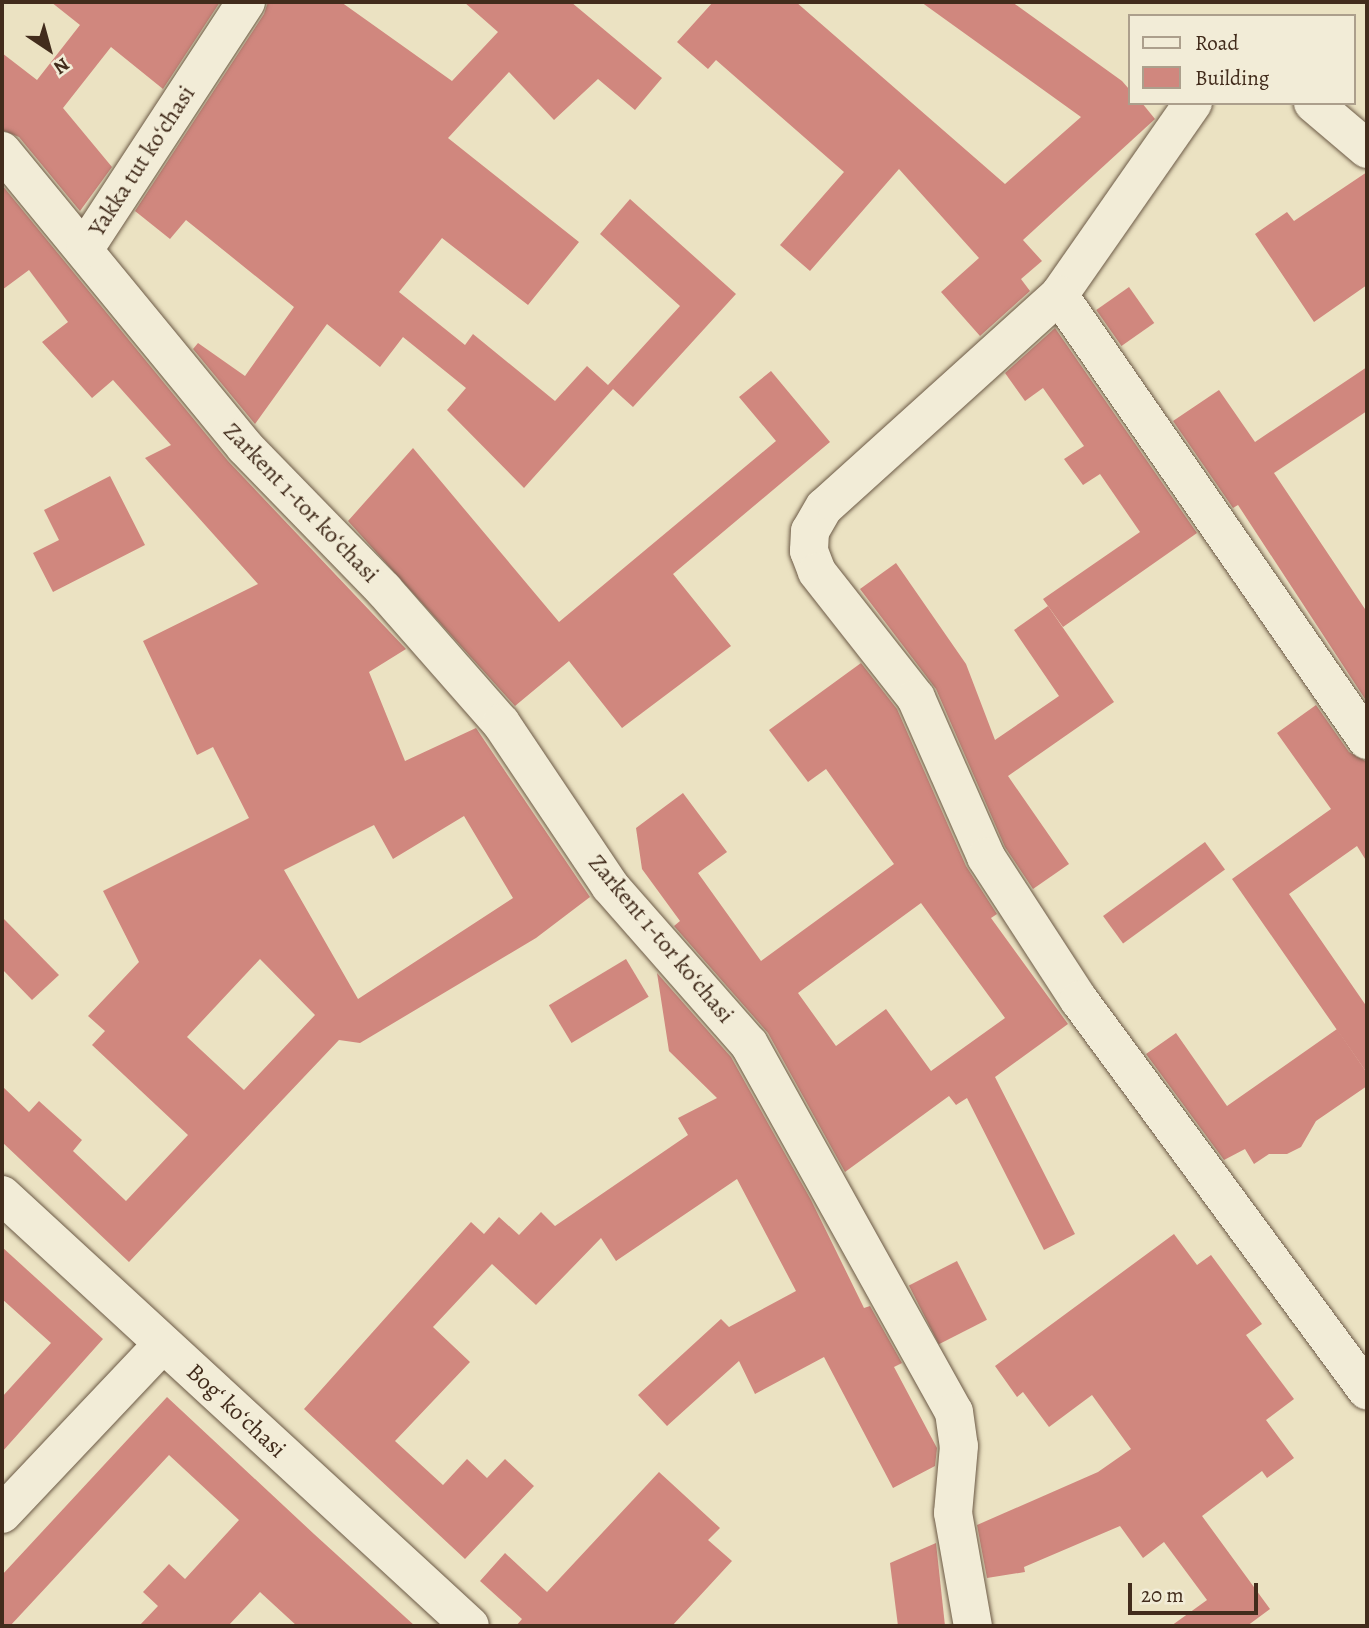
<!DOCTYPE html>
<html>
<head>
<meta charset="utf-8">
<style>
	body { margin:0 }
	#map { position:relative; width:1369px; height:1628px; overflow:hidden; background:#ebe2c2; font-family:Alegreya,serif }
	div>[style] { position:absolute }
	.building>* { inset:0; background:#d0877e; transform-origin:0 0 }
	.roads { filter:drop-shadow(0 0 2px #6c5a46) drop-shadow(0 0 2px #6c5a46) }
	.street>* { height:38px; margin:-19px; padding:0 19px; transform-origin:19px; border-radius:19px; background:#f2ecd7 }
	span { translate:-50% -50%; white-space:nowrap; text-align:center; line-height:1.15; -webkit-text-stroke:5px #f2ecd7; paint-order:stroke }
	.street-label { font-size:24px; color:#422c1c }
	.frame { position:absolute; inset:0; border:4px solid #422c1c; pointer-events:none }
	.legend { position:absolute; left:1128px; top:14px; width:228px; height:91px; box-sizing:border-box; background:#f2ecd7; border:2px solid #ac9f8c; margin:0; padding:9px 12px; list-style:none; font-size:21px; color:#422c1c }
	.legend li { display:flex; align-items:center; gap:14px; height:35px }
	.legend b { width:35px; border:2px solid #ac9f8c }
	.north { position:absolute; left:14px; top:14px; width:70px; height:70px; -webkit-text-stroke:5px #f2ecd7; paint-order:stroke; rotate:144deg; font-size:19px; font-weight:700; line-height:28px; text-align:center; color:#422c1c }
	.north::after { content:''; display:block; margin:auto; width:24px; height:32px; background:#422c1c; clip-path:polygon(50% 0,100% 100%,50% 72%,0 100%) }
	.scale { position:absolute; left:1128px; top:1583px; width:130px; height:32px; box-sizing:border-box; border:4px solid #422c1c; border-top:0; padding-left:9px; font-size:21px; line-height:24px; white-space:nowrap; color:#422c1c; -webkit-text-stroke:5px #f2ecd7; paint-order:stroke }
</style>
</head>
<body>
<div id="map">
	<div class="building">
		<i style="clip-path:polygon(51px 2px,220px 2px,163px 89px,111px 47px,63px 108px,112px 167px,80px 211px,19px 137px,2px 130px,2px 53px,37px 80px,80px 25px)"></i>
		<i style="clip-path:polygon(268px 2px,341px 2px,452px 81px,498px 32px,464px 2px,571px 2px,662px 78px,635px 110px,598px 79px,554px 120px,509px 72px,448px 138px,579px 242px,528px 305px,442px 238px,399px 292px,465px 345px,473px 334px,555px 401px,587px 366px,608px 385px,680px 306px,600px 234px,630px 199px,736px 294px,633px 407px,613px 389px,524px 488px,447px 410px,466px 388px,403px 337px,380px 367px,327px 324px,255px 424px,193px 349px,198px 343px,245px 376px,294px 307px,186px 220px,170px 239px,135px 211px,264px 14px)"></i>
		<i style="clip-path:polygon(713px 2px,796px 2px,1005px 184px,1081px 117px,921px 2px,1012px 2px,1122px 81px,1129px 89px,1129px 103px,1142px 103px,1155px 119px,1023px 240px,1042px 261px,1021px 279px,1030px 291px,980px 336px,941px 292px,979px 258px,899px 169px,810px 271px,780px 245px,844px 172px,716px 60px,708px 69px,677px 42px)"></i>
		<i style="clip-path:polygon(1367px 172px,1367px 285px,1314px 322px,1255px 234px,1287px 212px,1294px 221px)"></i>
		<i style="clip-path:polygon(evenodd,2px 185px,228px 461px,406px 649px,369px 672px,405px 761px,476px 728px,590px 897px,536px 938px,360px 1043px,339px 1040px,129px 1262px,2px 1142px,2px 1086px,29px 1112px,39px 1101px,82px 1140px,73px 1151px,126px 1201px,188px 1135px,92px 1045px,105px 1031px,88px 1016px,139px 962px,103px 891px,249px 818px,213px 747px,197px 755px,143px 641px,258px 584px,145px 458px,171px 445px,113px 380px,92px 398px,42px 342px,68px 322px,29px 270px,2px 290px,2px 185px,464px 816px,513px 898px,358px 999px,284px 870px,374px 825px,393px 859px,464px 816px,2px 185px,260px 959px,315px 1015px,244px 1090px,187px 1037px,260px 959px)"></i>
		<i style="left:1129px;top:287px;width:44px;height:40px;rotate:55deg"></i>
		<i style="clip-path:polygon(1055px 328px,1197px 533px,1063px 627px,1043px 599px,1140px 532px,1100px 474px,1083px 485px,1064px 459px,1084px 446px,1043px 388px,1025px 401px,1005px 373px)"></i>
		<i style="clip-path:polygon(1367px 367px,1367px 411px,1274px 473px,1367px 612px,1367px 702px,1238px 505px,1233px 508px,1173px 421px,1219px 390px,1255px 442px)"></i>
		<i style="clip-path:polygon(771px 371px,830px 442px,673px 574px,731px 646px,622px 728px,569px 661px,515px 706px,348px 521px,413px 448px,559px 622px,776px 441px,739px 397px)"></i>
		<i style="clip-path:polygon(110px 476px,145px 545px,53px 592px,33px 553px,59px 540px,44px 510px)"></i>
		<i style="clip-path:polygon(896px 563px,966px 664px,995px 740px,1059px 696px,1014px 630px,1048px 606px,1114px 702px,1008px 776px,1069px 864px,1033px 889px,1005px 847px,936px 689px,860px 589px)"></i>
		<i style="clip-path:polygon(evenodd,861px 663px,897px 709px,966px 866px,997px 914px,991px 918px,1068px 1024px,995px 1077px,1075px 1234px,1044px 1250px,967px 1098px,956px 1105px,949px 1096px,845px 1172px,768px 1033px,674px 926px,680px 921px,642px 869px,636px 828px,683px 793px,727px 852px,698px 873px,761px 961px,894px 864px,826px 769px,808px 782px,769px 730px,861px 663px,921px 903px,1005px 1018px,931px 1071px,886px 1009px,836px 1046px,798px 993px,921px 903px)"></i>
		<i style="clip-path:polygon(1316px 705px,1349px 752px,1367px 762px,1367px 862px,1357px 846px,1289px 894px,1367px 1007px,1367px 1073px,1232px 879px,1331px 809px,1277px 733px)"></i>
		<i style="left:1205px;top:842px;width:34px;height:126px;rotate:54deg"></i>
		<i style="clip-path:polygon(2px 917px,59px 975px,32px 1000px,2px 969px)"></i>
		<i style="left:626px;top:959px;width:44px;height:90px;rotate:59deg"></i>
		<i style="clip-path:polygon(657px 973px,731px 1057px,811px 1200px,864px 1308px,870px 1306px,902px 1363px,894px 1367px,937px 1448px,935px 1466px,893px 1488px,824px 1357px,755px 1394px,739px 1361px,667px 1426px,638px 1395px,721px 1319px,729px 1327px,796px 1291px,737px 1179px,616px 1261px,601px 1238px,536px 1305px,492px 1264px,433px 1327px,470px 1362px,395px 1441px,443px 1485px,467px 1459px,487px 1478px,505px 1459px,534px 1486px,465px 1559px,304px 1409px,471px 1222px,484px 1234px,499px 1217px,519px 1235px,541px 1212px,555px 1226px,688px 1135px,678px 1118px,717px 1098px,669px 1051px)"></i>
		<i style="clip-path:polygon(1337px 1029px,1367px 1073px,1367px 1086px,1316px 1121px,1301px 1147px,1287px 1154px,1269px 1154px,1254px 1164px,1245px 1149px,1224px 1160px,1146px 1054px,1176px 1033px,1227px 1106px)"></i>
		<i style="clip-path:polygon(1174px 1234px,1197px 1265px,1211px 1255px,1262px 1324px,1246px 1335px,1294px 1399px,1266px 1420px,1294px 1458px,1267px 1478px,1262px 1471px,1202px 1516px,1270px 1609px,1247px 1626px,1171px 1626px,1207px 1600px,1164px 1542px,1143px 1558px,1120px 1526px,1024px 1567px,1025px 1572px,987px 1578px,977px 1525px,1098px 1472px,1131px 1449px,1092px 1395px,1049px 1427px,1023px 1392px,1017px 1397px,995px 1366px)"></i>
		<i style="clip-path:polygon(2px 1247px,103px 1339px,2px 1452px,2px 1397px,51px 1343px,2px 1299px)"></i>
		<i style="left:957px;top:1261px;width:66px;height:54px;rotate:63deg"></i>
		<i style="clip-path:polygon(167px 1397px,314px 1534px,415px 1626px,297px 1626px,260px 1592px,228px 1626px,139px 1626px,158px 1606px,143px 1592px,169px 1564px,185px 1579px,239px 1520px,169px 1455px,10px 1626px,2px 1626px,2px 1575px)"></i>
		<i style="clip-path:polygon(659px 1472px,720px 1528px,708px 1540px,732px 1561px,672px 1626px,516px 1626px,522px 1619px,480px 1581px,505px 1553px,547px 1592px)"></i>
		<i style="clip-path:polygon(936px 1543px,945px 1626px,898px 1626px,890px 1563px)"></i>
	</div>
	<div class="roads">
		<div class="street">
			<i style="left:1313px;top:103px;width:71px;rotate:40.4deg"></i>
			<i style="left:2px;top:151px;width:383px;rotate:50.6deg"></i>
			<i style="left:245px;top:447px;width:199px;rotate:45.8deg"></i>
			<i style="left:384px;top:590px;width:177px;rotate:48.7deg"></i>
			<i style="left:501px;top:723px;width:196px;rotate:56.2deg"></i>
			<i style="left:610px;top:886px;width:210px;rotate:48.7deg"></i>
			<i style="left:749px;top:1044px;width:421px;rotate:60.9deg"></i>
			<i style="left:954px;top:1412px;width:34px;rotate:82deg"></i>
			<i style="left:959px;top:1446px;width:67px;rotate:95.1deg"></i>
			<i style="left:953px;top:1513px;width:115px;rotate:80deg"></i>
			<i style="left:85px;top:248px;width:294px;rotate:-56.8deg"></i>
			<i style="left:1059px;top:295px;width:234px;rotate:-55.1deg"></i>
			<i style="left:1367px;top:740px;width:541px;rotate:-124.69deg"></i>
			<i style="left:1059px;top:295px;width:316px;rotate:137.9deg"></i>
			<i style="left:824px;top:507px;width:28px;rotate:120deg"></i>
			<i style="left:810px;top:531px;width:20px;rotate:93deg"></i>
			<i style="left:809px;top:551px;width:22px;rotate:69deg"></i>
			<i style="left:817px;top:572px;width:160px;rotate:51.8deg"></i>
			<i style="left:916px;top:698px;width:174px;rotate:66.2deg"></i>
			<i style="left:986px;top:857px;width:171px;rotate:57deg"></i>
			<i style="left:1079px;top:1000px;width:485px;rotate:53.6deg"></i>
			<i style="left:2px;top:1195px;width:636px;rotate:42.64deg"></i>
			<i style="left:2px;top:1514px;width:234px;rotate:-46.6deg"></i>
		</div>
	</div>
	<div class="street-label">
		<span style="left:142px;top:161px;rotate:-57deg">Yakka tut koʻchasi</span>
		<span style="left:301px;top:503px;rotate:46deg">Zarkent 1-tor koʻchasi</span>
		<span style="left:661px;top:939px;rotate:50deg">Zarkent 1-tor koʻchasi</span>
		<span style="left:236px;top:1411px;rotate:43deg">Bogʻ koʻchasi</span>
	</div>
	<div class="frame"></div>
	<ul class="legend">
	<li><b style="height:9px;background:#f2ecd7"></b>Road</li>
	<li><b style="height:19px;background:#d0877e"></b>Building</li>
	</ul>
	<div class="north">N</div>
	<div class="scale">20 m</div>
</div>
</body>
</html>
